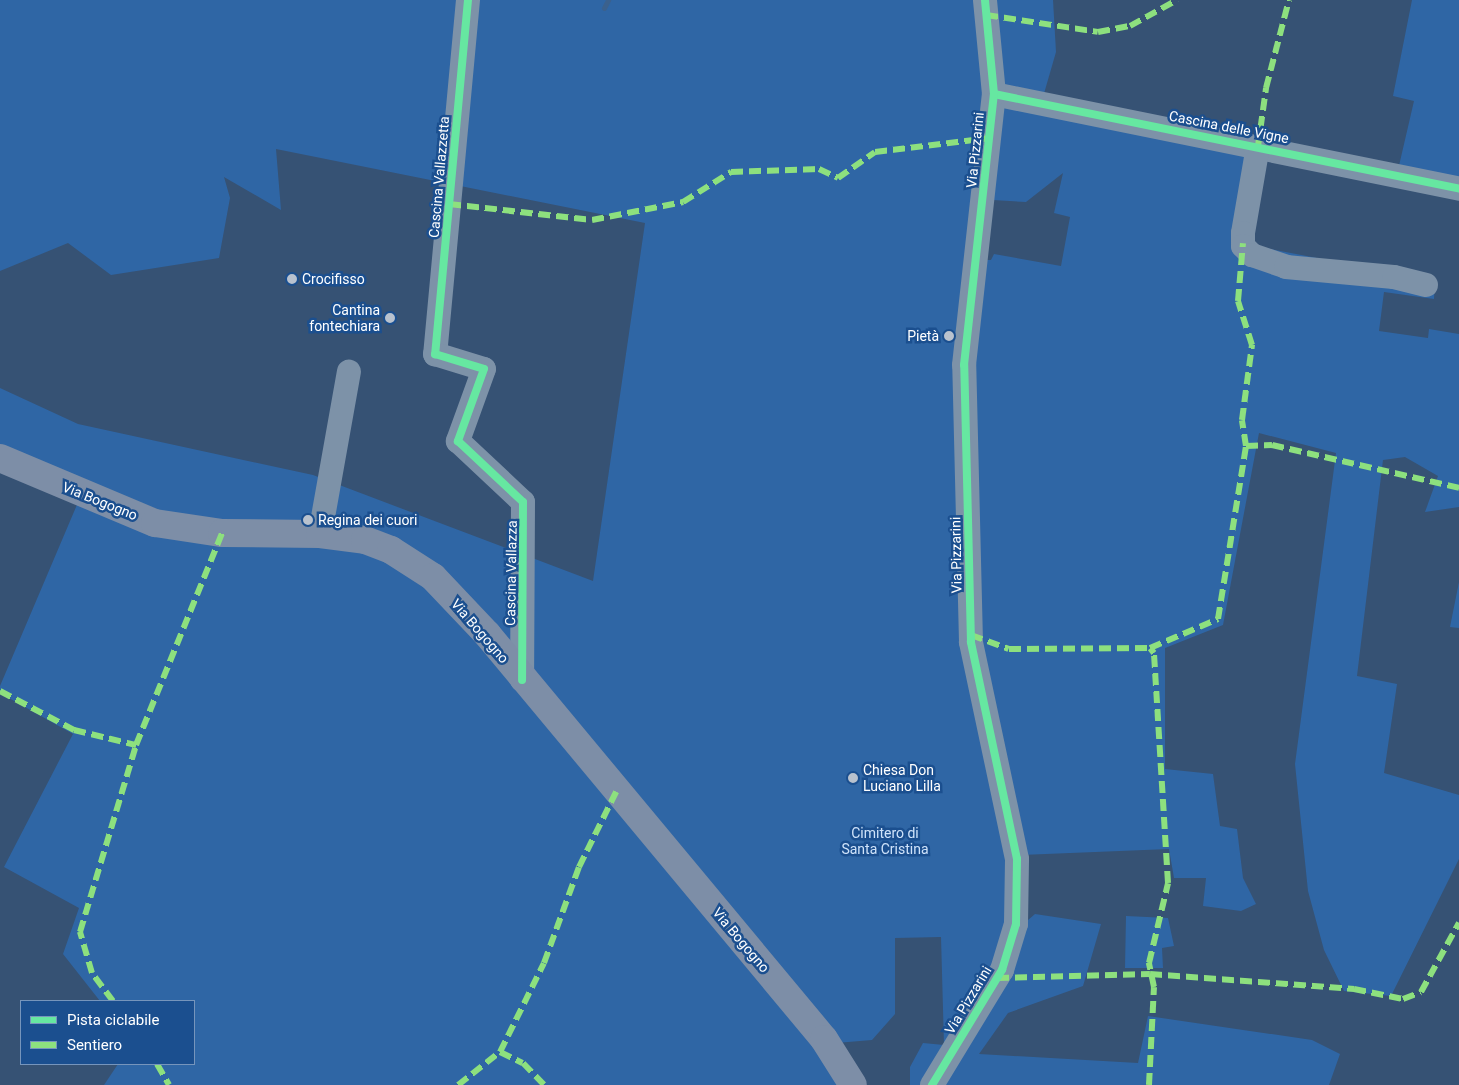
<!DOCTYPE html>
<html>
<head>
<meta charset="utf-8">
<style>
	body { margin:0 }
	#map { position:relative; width:1459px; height:1085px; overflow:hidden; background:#365274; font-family:Roboto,sans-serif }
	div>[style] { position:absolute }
	.green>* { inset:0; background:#2f66a5 }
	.stream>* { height:5px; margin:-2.5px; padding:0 2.5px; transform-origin:2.5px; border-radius:2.5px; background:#3b618d }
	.minor>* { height:24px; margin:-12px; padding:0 12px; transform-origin:12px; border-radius:12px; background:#7d92a8 }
	.major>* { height:28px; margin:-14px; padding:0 14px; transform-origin:14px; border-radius:14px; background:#7d8ea7 }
	.quiet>* { height:6px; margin-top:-3px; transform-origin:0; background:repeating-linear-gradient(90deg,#8de07e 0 12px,transparent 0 18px) }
	.cycleway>* { height:8px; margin:-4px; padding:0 4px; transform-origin:4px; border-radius:4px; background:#66e7a1 }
	.dots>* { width:14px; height:14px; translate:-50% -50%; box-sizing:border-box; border:2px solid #1b4f8f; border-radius:50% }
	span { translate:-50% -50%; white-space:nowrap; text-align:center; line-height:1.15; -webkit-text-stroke:5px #1b4f8f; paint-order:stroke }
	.street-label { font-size:14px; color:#fff }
	.poi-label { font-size:14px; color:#fff }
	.left { translate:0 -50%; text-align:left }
	.right { translate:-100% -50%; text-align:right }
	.park-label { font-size:14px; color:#cfe3fa }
	.legend { position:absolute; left:20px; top:1000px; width:175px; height:65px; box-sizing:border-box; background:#1b4f8f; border:1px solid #7695bc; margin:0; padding:6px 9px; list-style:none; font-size:15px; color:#fff }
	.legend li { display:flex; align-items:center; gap:10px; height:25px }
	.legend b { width:25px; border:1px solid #7695bc }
</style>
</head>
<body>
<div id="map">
	<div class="green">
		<i style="clip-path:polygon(0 0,975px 0,990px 94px,973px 246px,968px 643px,1004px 810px,1010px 925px,998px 964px,926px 1085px,910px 1085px,910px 1067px,923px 1043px,944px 1045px,941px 937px,895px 938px,895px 1014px,872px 1040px,836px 1043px,434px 569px,288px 525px,172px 515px,0 448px,0 388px,78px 424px,313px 475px,593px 581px,645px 223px,276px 149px,281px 210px,224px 177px,230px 198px,219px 258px,111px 275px,68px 243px,0 271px)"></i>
		<i style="clip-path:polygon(991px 0,1053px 0,1056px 52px,1043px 97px,1000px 88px)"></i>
		<i style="clip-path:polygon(1412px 0,1459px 0,1459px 183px,1398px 170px,1414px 101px,1393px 96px)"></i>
		<i style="clip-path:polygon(1001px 102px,1251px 150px,1250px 245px,1435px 281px,1434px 299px,1384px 292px,1379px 331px,1428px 338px,1429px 329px,1459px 334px,1459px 507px,1425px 512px,1438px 476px,1405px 457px,1383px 460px,1357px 676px,1397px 684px,1384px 773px,1459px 795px,1459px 859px,1391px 996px,1344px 991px,1324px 950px,1308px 891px,1295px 764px,1336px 453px,1259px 433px,1223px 625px,1165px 648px,1165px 769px,1213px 774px,1220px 826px,1237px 829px,1243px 878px,1256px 904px,1241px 911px,1203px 906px,1206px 878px,1174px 878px,1169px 849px,1021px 855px,977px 657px,972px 367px,983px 260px,991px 260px,994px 254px,1061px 266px,1070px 217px,1054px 213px,1063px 173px,1026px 202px,993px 200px)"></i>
		<i style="clip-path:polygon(79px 500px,370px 551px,429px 585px,808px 1038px,840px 1085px,104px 1085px,118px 1064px,194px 1064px,194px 1001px,100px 1001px,63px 954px,79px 908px,4px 867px,73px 734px,0 693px,0 686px)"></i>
		<i style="clip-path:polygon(1459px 582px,1459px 628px,1450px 627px)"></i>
		<i style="clip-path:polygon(1035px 914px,1101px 924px,1083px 986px,1008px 1013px,979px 1054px,1138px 1063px,1148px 1016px,1312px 1040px,1340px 1054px,1329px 1085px,937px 1085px,1020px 927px)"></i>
		<i style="clip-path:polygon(1126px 916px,1168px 918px,1174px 946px,1162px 948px,1163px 968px,1125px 968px)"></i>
	</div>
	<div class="stream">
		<i style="left:604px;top:8px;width:9px;rotate:-63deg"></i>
	</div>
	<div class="minor">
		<i style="left:468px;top:0;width:356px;rotate:95.3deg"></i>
		<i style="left:435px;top:354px;width:51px;rotate:17deg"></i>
		<i style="left:484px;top:369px;width:77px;rotate:109.9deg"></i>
		<i style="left:458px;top:441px;width:89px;rotate:43.2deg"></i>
		<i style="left:523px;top:502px;width:178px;rotate:90.3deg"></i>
		<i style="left:994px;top:94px;width:475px;rotate:11.5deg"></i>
		<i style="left:1258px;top:146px;width:88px;rotate:99.8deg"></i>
		<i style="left:1243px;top:233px;width:13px;rotate:90deg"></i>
		<i style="left:1243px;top:246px;width:13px;rotate:45deg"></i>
		<i style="left:1252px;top:255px;width:36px;rotate:19deg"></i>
		<i style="left:1286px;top:267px;width:108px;rotate:5.3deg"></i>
		<i style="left:1394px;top:277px;width:33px;rotate:14deg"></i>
		<i style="left:320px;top:534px;width:165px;rotate:-79.9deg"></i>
		<i style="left:932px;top:1085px;width:135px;rotate:-58.7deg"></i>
		<i style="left:1002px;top:970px;width:48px;rotate:-73.1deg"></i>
		<i style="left:1016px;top:924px;width:65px;rotate:-89.1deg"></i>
		<i style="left:1017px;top:859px;width:222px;rotate:-102deg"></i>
		<i style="left:971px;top:642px;width:277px;rotate:-91.4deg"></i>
		<i style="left:964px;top:365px;width:273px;rotate:-83.7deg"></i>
		<i style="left:994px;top:94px;width:94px;rotate:-95.5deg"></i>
	</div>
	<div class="major">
		<i style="left:0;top:458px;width:168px;rotate:22.8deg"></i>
		<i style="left:155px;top:523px;width:68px;rotate:8.5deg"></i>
		<i style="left:222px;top:533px;width:98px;rotate:0.6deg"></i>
		<i style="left:320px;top:534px;width:45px;rotate:7.6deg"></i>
		<i style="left:365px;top:540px;width:28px;rotate:21deg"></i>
		<i style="left:391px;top:550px;width:50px;rotate:32.7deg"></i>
		<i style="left:433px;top:577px;width:79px;rotate:46.5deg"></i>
		<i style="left:487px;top:634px;width:527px;rotate:50.24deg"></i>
		<i style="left:824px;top:1039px;width:54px;rotate:57.8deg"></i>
	</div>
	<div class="quiet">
		<i style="left:986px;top:15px;width:113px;rotate:8.6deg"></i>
		<i style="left:1098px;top:32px;width:33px;rotate:-11deg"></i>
		<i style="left:1130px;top:26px;width:54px;rotate:-29deg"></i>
		<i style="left:1258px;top:146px;width:59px;rotate:-82.1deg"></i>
		<i style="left:1266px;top:88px;width:91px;rotate:-75.4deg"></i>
		<i style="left:449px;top:204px;width:144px;rotate:6.4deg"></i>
		<i style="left:592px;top:220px;width:93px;rotate:-11.2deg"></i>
		<i style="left:683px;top:202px;width:57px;rotate:-32deg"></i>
		<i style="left:731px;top:172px;width:88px;rotate:-2deg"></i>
		<i style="left:819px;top:169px;width:21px;rotate:25deg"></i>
		<i style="left:838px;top:178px;width:45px;rotate:-35.1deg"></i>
		<i style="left:875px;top:152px;width:116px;rotate:-6.9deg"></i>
		<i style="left:1246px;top:446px;width:26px;rotate:-2deg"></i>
		<i style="left:1272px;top:445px;width:192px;rotate:12.9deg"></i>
		<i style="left:971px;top:635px;width:40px;rotate:20.2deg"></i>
		<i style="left:1009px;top:649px;width:141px;rotate:-0.4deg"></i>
		<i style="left:0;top:691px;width:84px;rotate:27.8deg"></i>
		<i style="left:74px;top:730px;width:64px;rotate:13.6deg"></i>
		<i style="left:136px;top:745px;width:229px;rotate:-67.9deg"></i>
		<i style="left:997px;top:978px;width:153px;rotate:-1.5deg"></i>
		<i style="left:1150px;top:974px;width:205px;rotate:4.2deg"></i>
		<i style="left:1354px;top:989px;width:50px;rotate:11.5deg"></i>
		<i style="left:1403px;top:999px;width:19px;rotate:-21deg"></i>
		<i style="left:1421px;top:992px;width:79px;rotate:-61.2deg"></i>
		<i style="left:113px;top:1001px;width:35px;rotate:-127deg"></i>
		<i style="left:92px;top:973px;width:43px;rotate:-106.3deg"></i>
		<i style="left:80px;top:932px;width:195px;rotate:-73.3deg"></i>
		<i style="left:500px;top:1052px;width:25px;rotate:26deg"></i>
		<i style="left:523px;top:1063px;width:30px;rotate:46deg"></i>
		<i style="left:157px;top:1064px;width:24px;rotate:60deg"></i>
		<i style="left:458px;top:1085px;width:53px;rotate:-38.2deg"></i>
		<i style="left:500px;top:1052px;width:99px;rotate:-63.7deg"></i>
		<i style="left:544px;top:963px;width:102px;rotate:-70deg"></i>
		<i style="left:579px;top:867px;width:84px;rotate:-63.7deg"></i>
		<i style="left:1149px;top:1085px;width:98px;rotate:-87.1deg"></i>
		<i style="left:1154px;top:987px;width:25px;rotate:-102deg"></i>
		<i style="left:1149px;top:963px;width:82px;rotate:-76.6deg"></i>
		<i style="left:1168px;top:883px;width:230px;rotate:-93.5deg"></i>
		<i style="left:1154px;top:653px;width:6px;rotate:-129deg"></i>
		<i style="left:1150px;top:648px;width:74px;rotate:-23.1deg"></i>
		<i style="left:1218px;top:619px;width:175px;rotate:-80.8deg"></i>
		<i style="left:1246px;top:446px;width:26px;rotate:-99deg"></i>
		<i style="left:1242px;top:420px;width:76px;rotate:-82.4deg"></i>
		<i style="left:1252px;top:345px;width:46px;rotate:-107.7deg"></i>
		<i style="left:1238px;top:301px;width:58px;rotate:-85.1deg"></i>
	</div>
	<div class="cycleway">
		<i style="left:468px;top:0;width:356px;rotate:95.3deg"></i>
		<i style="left:435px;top:354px;width:51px;rotate:17deg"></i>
		<i style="left:484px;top:369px;width:77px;rotate:109.9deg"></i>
		<i style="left:458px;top:441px;width:89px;rotate:43.2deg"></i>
		<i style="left:523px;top:502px;width:178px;rotate:90.3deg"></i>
		<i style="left:994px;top:94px;width:475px;rotate:11.5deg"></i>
		<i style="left:932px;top:1085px;width:135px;rotate:-58.7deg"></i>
		<i style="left:1002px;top:970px;width:48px;rotate:-73.1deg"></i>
		<i style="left:1016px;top:924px;width:65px;rotate:-89.1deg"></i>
		<i style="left:1017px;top:859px;width:222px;rotate:-102deg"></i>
		<i style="left:971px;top:642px;width:277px;rotate:-91.4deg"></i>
		<i style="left:964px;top:365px;width:273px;rotate:-83.7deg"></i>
		<i style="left:994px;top:94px;width:94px;rotate:-95.5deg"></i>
	</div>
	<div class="dots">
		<i style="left:292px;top:279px;background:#b9c2ce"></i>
		<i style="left:390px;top:318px;background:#b9c2ce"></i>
		<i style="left:949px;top:336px;background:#b9c2ce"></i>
		<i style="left:308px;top:520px;background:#b9c2ce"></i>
		<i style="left:853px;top:778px;background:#b9c2ce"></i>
	</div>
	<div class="street-label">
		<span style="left:1229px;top:127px;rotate:11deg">Cascina delle Vigne</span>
		<span style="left:975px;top:150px;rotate:-84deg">Via Pizzarini</span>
		<span style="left:439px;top:177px;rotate:-85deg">Cascina Vallazzetta</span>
		<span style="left:100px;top:501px;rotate:22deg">Via Bogogno</span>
		<span style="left:956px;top:555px;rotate:-91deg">Via Pizzarini</span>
		<span style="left:511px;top:573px;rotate:-89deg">Cascina Vallazza</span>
		<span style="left:480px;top:631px;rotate:49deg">Via Bogogno</span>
		<span style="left:741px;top:940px;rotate:50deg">Via Bogogno</span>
		<span style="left:968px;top:1000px;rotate:-59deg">Via Pizzarini</span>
	</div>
	<div class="poi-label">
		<span class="left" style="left:302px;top:279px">Crocifisso</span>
		<span class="right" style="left:380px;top:318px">Cantina<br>fontechiara</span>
		<span class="right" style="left:939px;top:336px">Pietà</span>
		<span class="left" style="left:318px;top:520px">Regina dei cuori</span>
		<span class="left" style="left:863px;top:778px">Chiesa Don<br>Luciano Lilla</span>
	</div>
	<div class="park-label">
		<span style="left:885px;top:841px">Cimitero di<br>Santa Cristina</span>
	</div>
	<ul class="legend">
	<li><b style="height:6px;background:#66e7a1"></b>Pista ciclabile</li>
	<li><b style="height:6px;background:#8de07e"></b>Sentiero</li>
	</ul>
</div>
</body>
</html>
